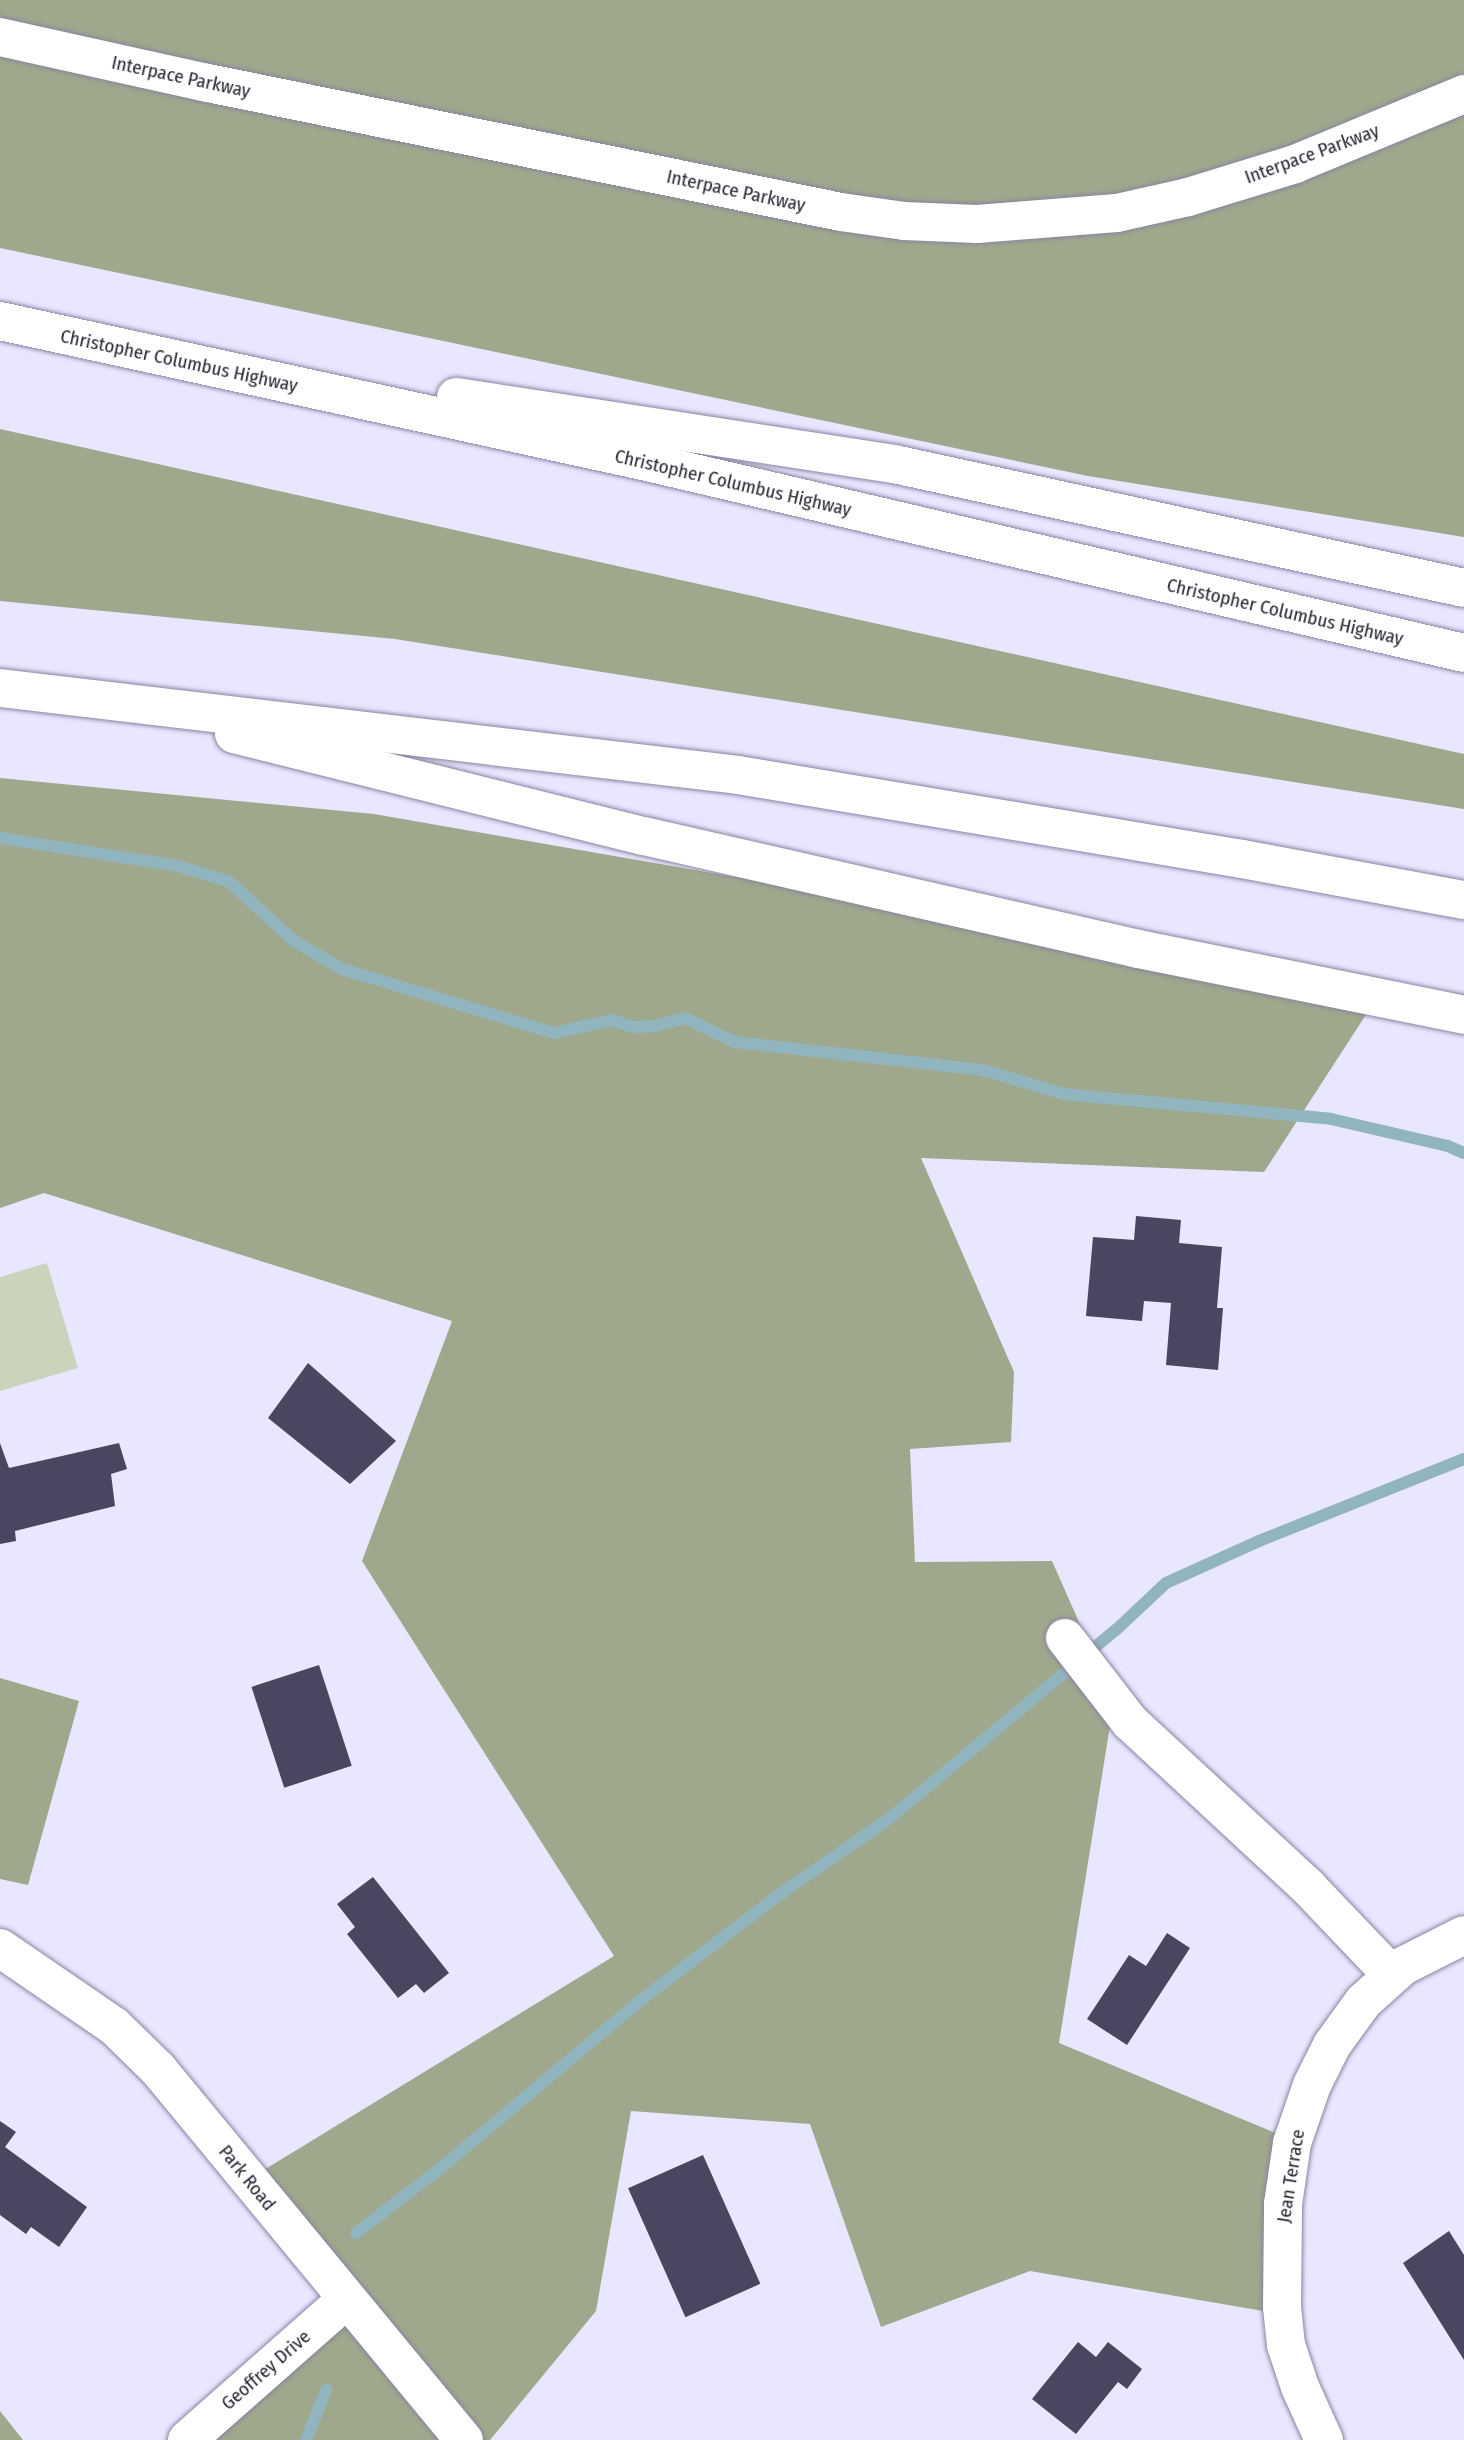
<!DOCTYPE html>
<html>
<head>
<meta charset="utf-8">
<style>
	body { margin:0 }
	#map { position:relative; width:1464px; height:2440px; overflow:hidden; background:#e9e6ff; font-family:"Fira Sans Condensed",sans-serif }
	div>[style] { position:absolute }
	.green>* { inset:0; background:#ccd3bd }
	.forest>* { inset:0; background:#9fa88c }
	.stream>* { height:12px; margin:-6px; padding:0 6px; transform-origin:6px; border-radius:6px; background:#91b5be }
	.building>* { inset:0; background:#49465f; transform-origin:0 0 }
	.roads { filter:drop-shadow(0 0 2px #8885a1) drop-shadow(0 0 2px #8885a1) }
	.minor>* { height:38px; margin:-19px; padding:0 19px; transform-origin:19px; border-radius:19px; background:#fff }
	.highway>* { height:38px; margin:-19px; padding:0 19px; transform-origin:19px; border-radius:19px; background:#fff }
	span { translate:-50% -50%; white-space:nowrap; text-align:center; line-height:1.15; -webkit-text-stroke:7px #fff; paint-order:stroke }
	.street-label { font-size:19px; color:#282632 }
</style>
</head>
<body>
<div id="map">
	<div class="green">
		<i style="clip-path:polygon(47px 1263px,78px 1368px,0 1391px,0 1277px)"></i>
	</div>
	<div class="forest">
		<i style="clip-path:polygon(0 0,1464px 0,1464px 537px,1088px 476px,0 248px)"></i>
		<i style="clip-path:polygon(0 429px,1464px 754px,1464px 809px,395px 639px,0 601px)"></i>
		<i style="clip-path:polygon(0 778px,374px 814px,1382px 990px,1264px 1172px,921px 1158px,1014px 1372px,1011px 1442px,910px 1449px,915px 1562px,1052px 1561px,1114px 1701px,1059px 2043px,1297px 2142px,1298px 2317px,1030px 2271px,881px 2327px,810px 2124px,631px 2111px,596px 2311px,490px 2440px,189px 2440px,352px 2307px,254px 2176px,614px 1956px,362px 1561px,452px 1321px,44px 1193px,0 1208px)"></i>
		<i style="clip-path:polygon(0 1678px,79px 1701px,28px 1885px,0 1879px)"></i>
		<i style="clip-path:polygon(0 2411px,23px 2440px,0 2440px)"></i>
	</div>
	<div class="stream">
		<i style="left:0;top:838px;width:180px;rotate:8.9deg"></i>
		<i style="left:178px;top:866px;width:54px;rotate:17.1deg"></i>
		<i style="left:230px;top:882px;width:87px;rotate:42.7deg"></i>
		<i style="left:294px;top:941px;width:56px;rotate:30.3deg"></i>
		<i style="left:342px;top:969px;width:221px;rotate:16.8deg"></i>
		<i style="left:554px;top:1033px;width:59px;rotate:-12.6deg"></i>
		<i style="left:612px;top:1020px;width:21px;rotate:19deg"></i>
		<i style="left:632px;top:1027px;width:23px;rotate:-2deg"></i>
		<i style="left:655px;top:1026px;width:31px;rotate:-15deg"></i>
		<i style="left:685px;top:1018px;width:55px;rotate:26.1deg"></i>
		<i style="left:734px;top:1042px;width:251px;rotate:6.4deg"></i>
		<i style="left:983px;top:1070px;width:84px;rotate:16.5deg"></i>
		<i style="left:1064px;top:1094px;width:268px;rotate:5.3deg"></i>
		<i style="left:1331px;top:1119px;width:120px;rotate:13deg"></i>
		<i style="left:1448px;top:1146px;width:17px;rotate:24deg"></i>
		<i style="left:356px;top:2233px;width:108px;rotate:-37.5deg"></i>
		<i style="left:442px;top:2167px;width:260px;rotate:-40deg"></i>
		<i style="left:641px;top:2000px;width:170px;rotate:-37.3deg"></i>
		<i style="left:776px;top:1897px;width:139px;rotate:-34.7deg"></i>
		<i style="left:890px;top:1818px;width:295px;rotate:-39.8deg"></i>
		<i style="left:1117px;top:1629px;width:67px;rotate:-43.2deg"></i>
		<i style="left:1166px;top:1583px;width:102px;rotate:-24.3deg"></i>
		<i style="left:1259px;top:1541px;width:221px;rotate:-21.8deg"></i>
		<i style="left:306px;top:2440px;width:54px;rotate:-68.2deg"></i>
	</div>
	<div class="building">
		<i style="clip-path:polygon(1136px 1216px,1181px 1220px,1179px 1243px,1222px 1247px,1217px 1308px,1223px 1308px,1218px 1370px,1166px 1365px,1171px 1303px,1144px 1301px,1142px 1321px,1086px 1316px,1093px 1237px,1134px 1240px)"></i>
		<i style="clip-path:polygon(308px 1363px,396px 1441px,350px 1484px,268px 1418px)"></i>
		<i style="clip-path:polygon(0 1443px,9px 1468px,119px 1443px,127px 1469px,111px 1474px,115px 1506px,15px 1531px,16px 1541px,0 1544px)"></i>
		<i style="left:319px;top:1665px;width:106px;height:71px;rotate:72deg"></i>
		<i style="clip-path:polygon(373px 1877px,449px 1973px,424px 1993px,416px 1984px,398px 1998px,347px 1934px,355px 1927px,337px 1904px)"></i>
		<i style="clip-path:polygon(1167px 1933px,1190px 1948px,1127px 2045px,1087px 2019px,1129px 1955px,1146px 1966px)"></i>
		<i style="clip-path:polygon(0 2121px,16px 2132px,5px 2147px,87px 2207px,59px 2247px,31px 2227px,26px 2234px,0 2215px)"></i>
		<i style="left:703px;top:2155px;width:141px;height:82px;rotate:66deg"></i>
		<i style="clip-path:polygon(1449px 2231px,1464px 2255px,1464px 2360px,1403px 2263px)"></i>
		<i style="clip-path:polygon(1078px 2342px,1096px 2357px,1108px 2342px,1142px 2369px,1127px 2389px,1118px 2382px,1076px 2434px,1032px 2399px)"></i>
	</div>
	<div class="roads">
		<div class="minor">
			<i style="left:0;top:37px;width:213px;rotate:12.5deg"></i>
			<i style="left:208px;top:83px;width:646px;rotate:11.52deg"></i>
			<i style="left:841px;top:212px;width:64px;rotate:8.1deg"></i>
			<i style="left:904px;top:221px;width:73px;rotate:2.4deg"></i>
			<i style="left:977px;top:224px;width:140px;rotate:-4.5deg"></i>
			<i style="left:1117px;top:213px;width:73px;rotate:-12.7deg"></i>
			<i style="left:1188px;top:197px;width:112px;rotate:-17.1deg"></i>
			<i style="left:1295px;top:164px;width:183px;rotate:-22.5deg"></i>
			<i style="left:1065px;top:1638px;width:106px;rotate:52.3deg"></i>
			<i style="left:1130px;top:1722px;width:244px;rotate:42.8deg"></i>
			<i style="left:1309px;top:1888px;width:119px;rotate:46.4deg"></i>
			<i style="left:0;top:1948px;width:138px;rotate:34.4deg"></i>
			<i style="left:114px;top:2026px;width:62px;rotate:44.3deg"></i>
			<i style="left:158px;top:2069px;width:481px;rotate:50.5deg"></i>
			<i style="left:187px;top:2440px;width:212px;rotate:-41.4deg"></i>
			<i style="left:1324px;top:2440px;width:58px;rotate:-114.4deg"></i>
			<i style="left:1300px;top:2387px;width:44px;rotate:-108.4deg"></i>
			<i style="left:1286px;top:2345px;width:38px;rotate:-96deg"></i>
			<i style="left:1282px;top:2307px;width:103px;rotate:-89.4deg"></i>
			<i style="left:1283px;top:2204px;width:62px;rotate:-81.6deg"></i>
			<i style="left:1292px;top:2143px;width:61px;rotate:-71deg"></i>
			<i style="left:1312px;top:2085px;width:45px;rotate:-63.4deg"></i>
			<i style="left:1332px;top:2045px;width:53px;rotate:-54.2deg"></i>
			<i style="left:1363px;top:2002px;width:54px;rotate:-42deg"></i>
			<i style="left:1403px;top:1966px;width:68px;rotate:-26.9deg"></i>
		</div>
		<div class="highway">
			<i style="left:0;top:321px;width:662px;rotate:12.29deg"></i>
			<i style="left:647px;top:462px;width:839px;rotate:13.16deg"></i>
			<i style="left:456px;top:397px;width:443px;rotate:8.7deg"></i>
			<i style="left:894px;top:464px;width:583px;rotate:12.27deg"></i>
			<i style="left:0;top:688px;width:743px;rotate:6.72deg"></i>
			<i style="left:738px;top:775px;width:511px;rotate:9.46deg"></i>
			<i style="left:1242px;top:859px;width:226px;rotate:10.5deg"></i>
			<i style="left:234px;top:734px;width:422px;rotate:14deg"></i>
			<i style="left:644px;top:836px;width:507px;rotate:12.88deg"></i>
			<i style="left:1138px;top:949px;width:333px;rotate:11.4deg"></i>
		</div>
	</div>
	<div class="street-label">
		<span style="left:181px;top:77px;rotate:12deg">Interpace Parkway</span>
		<span style="left:1312px;top:154px;rotate:-20deg">Interpace Parkway</span>
		<span style="left:736px;top:191px;rotate:12deg">Interpace Parkway</span>
		<span style="left:179px;top:361px;rotate:12deg">Christopher Columbus Highway</span>
		<span style="left:733px;top:483px;rotate:13deg">Christopher Columbus Highway</span>
		<span style="left:1285px;top:612px;rotate:13deg">Christopher Columbus Highway</span>
		<span style="left:1291px;top:2176px;rotate:-81deg">Jean Terrace</span>
		<span style="left:247px;top:2178px;rotate:51deg">Park Road</span>
		<span style="left:266px;top:2370px;rotate:-41deg">Geoffrey Drive</span>
	</div>
</div>
</body>
</html>
